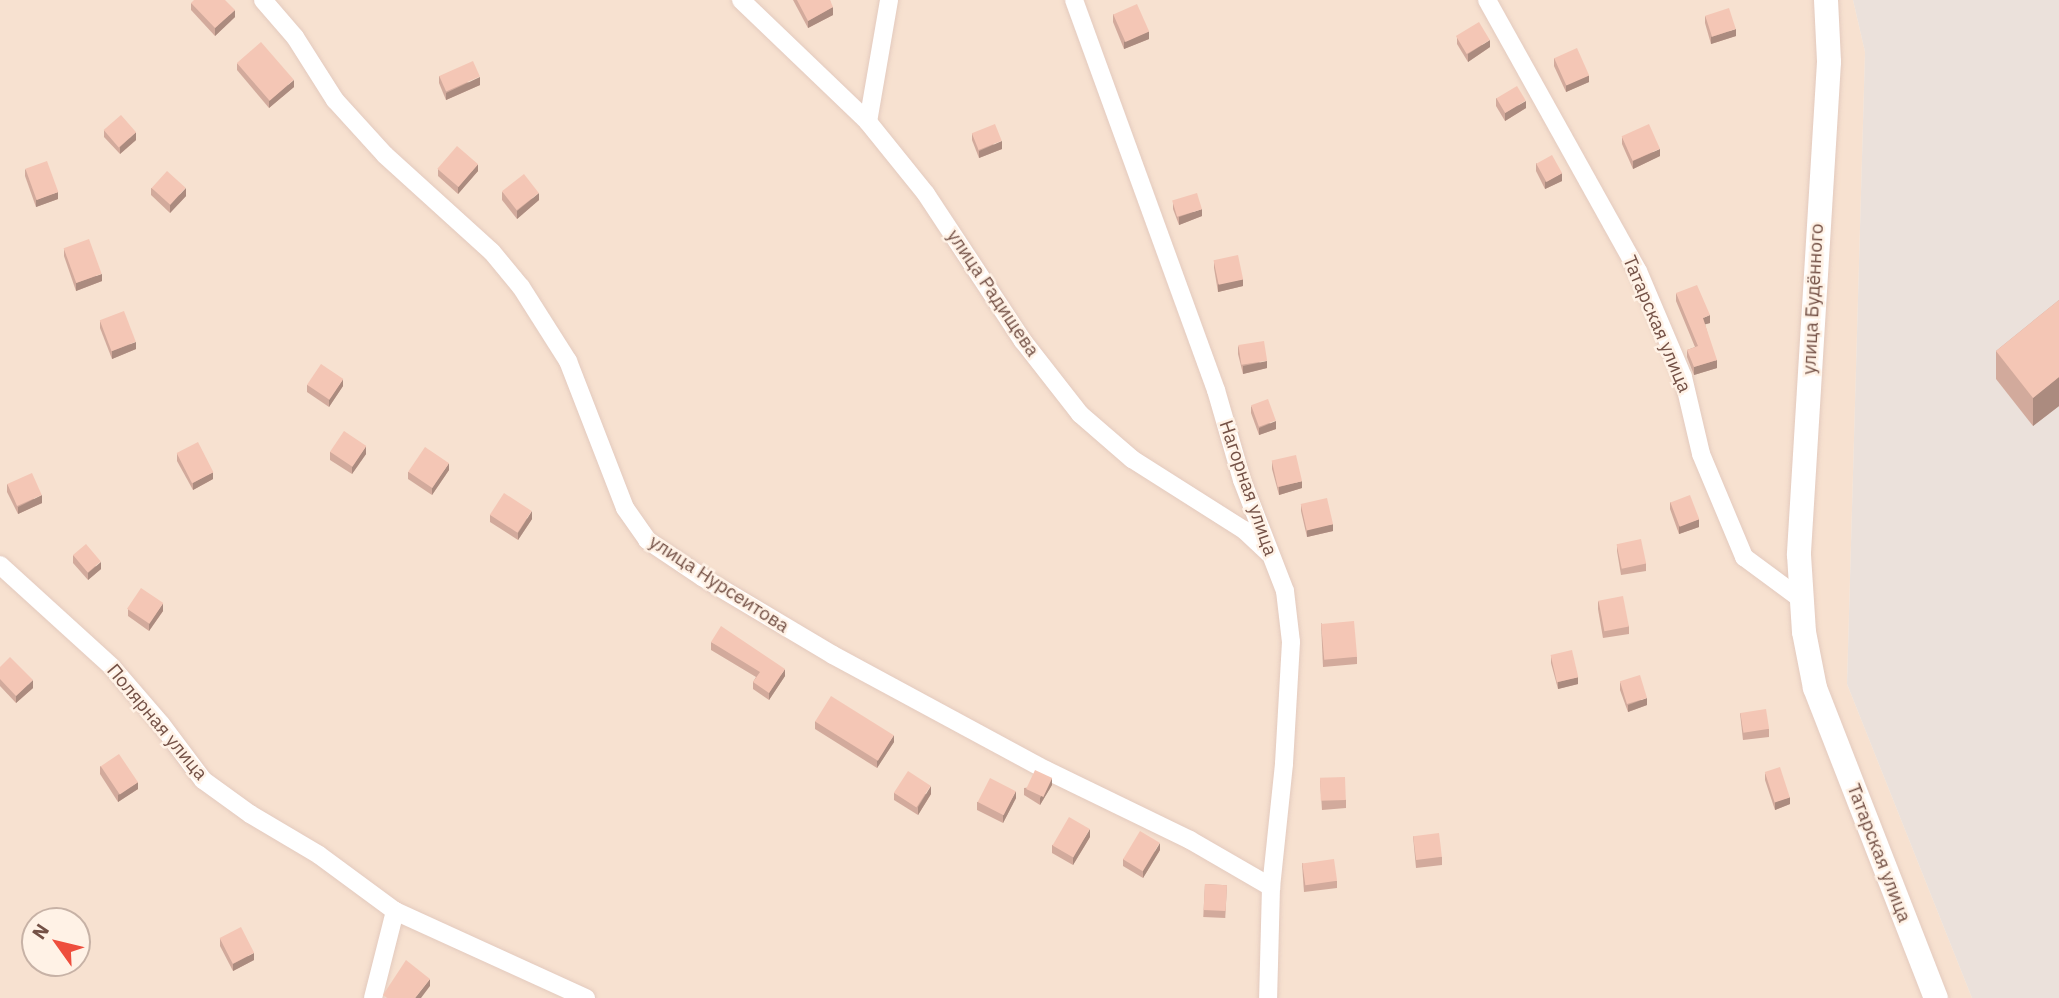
<!DOCTYPE html>
<html>
<head>
<meta charset="utf-8">
<style>
	body { margin:0 }
	#map { position:relative; width:2059px; height:998px; overflow:hidden; background:#fdeedf; font-family:"IBM Plex Sans",sans-serif }
	div>[style] { position:absolute }
	.residential>* { inset:0; background:#f7e1d0 }
	.industrial>* { inset:0; background:#ebe1db }
	.roads { filter:drop-shadow(0 0 2px #e3cabe) drop-shadow(0 0 2px #e3cabe) }
	.street>* { height:18px; margin:-9px; padding:0 9px; transform-origin:9px; border-radius:9px; background:#fff }
	.secondary>* { height:24px; margin:-12px; padding:0 12px; transform-origin:12px; border-radius:12px; background:#fff }
	.wall>* { inset:0; background:#d2aa9c; transform-origin:0 0 }
	.shaded-wall>* { inset:0; background:#ab8b7f }
	.building>* { inset:0; background:#f4c6b5; transform-origin:0 0 }
	span { translate:-50% -50%; white-space:nowrap; text-align:center; line-height:1.15; -webkit-text-stroke:5px #fff2e6; paint-order:stroke }
	.street-label { font-size:19px; color:#745146 }
	.north { position:absolute; left:21px; top:907px; width:70px; height:70px; box-sizing:border-box; background:#fff2e6; border:2px solid #c7b2a6; border-radius:50%; rotate:304deg; font-size:19px; font-weight:700; line-height:28px; text-align:center; color:#745146 }
	.north::after { content:''; display:block; margin:auto; width:24px; height:32px; background:#ee4e3d; clip-path:polygon(50% 0,100% 100%,50% 72%,0 100%) }
</style>
</head>
<body>
<div id="map">
	<div class="residential">
		<i style="clip-path:polygon(evenodd,0 0,1853px 0,1865px 52px,1847px 684px,1972px 998px,0 998px,0 0,35px 921px,77px 921px,77px 963px,35px 963px,35px 921px)"></i>
	</div>
	<div class="industrial">
		<i style="clip-path:polygon(1853px 0,2059px 0,2059px 998px,1972px 998px,1847px 684px,1865px 52px)"></i>
	</div>
	<div class="roads">
		<div class="street">
			<i style="left:263px;top:0;width:49px;rotate:49.1deg"></i>
			<i style="left:295px;top:37px;width:75px;rotate:57.6deg"></i>
			<i style="left:335px;top:100px;width:74px;rotate:47.7deg"></i>
			<i style="left:385px;top:155px;width:144px;rotate:42.2deg"></i>
			<i style="left:492px;top:252px;width:45px;rotate:50.4deg"></i>
			<i style="left:521px;top:287px;width:88px;rotate:57.6deg"></i>
			<i style="left:568px;top:361px;width:158px;rotate:68.8deg"></i>
			<i style="left:625px;top:508px;width:39px;rotate:55deg"></i>
			<i style="left:647px;top:540px;width:66px;rotate:33.9deg"></i>
			<i style="left:702px;top:577px;width:152px;rotate:30.8deg"></i>
			<i style="left:833px;top:655px;width:242px;rotate:28.4deg"></i>
			<i style="left:1046px;top:770px;width:160px;rotate:25.9deg"></i>
			<i style="left:1190px;top:840px;width:94px;rotate:30.1deg"></i>
			<i style="left:741px;top:0;width:176px;rotate:43.8deg"></i>
			<i style="left:868px;top:122px;width:92px;rotate:51.1deg"></i>
			<i style="left:926px;top:194px;width:176px;rotate:56.6deg"></i>
			<i style="left:1023px;top:341px;width:93px;rotate:52deg"></i>
			<i style="left:1080px;top:414px;width:69px;rotate:40.9deg"></i>
			<i style="left:1132px;top:459px;width:133px;rotate:32.4deg"></i>
			<i style="left:1244px;top:530px;width:34px;rotate:43deg"></i>
			<i style="left:1074px;top:0;width:415px;rotate:70deg"></i>
			<i style="left:1216px;top:390px;width:94px;rotate:73.9deg"></i>
			<i style="left:1242px;top:480px;width:119px;rotate:68.8deg"></i>
			<i style="left:1285px;top:591px;width:51px;rotate:83.3deg"></i>
			<i style="left:1291px;top:642px;width:122px;rotate:93.3deg"></i>
			<i style="left:1284px;top:764px;width:124px;rotate:96deg"></i>
			<i style="left:1271px;top:887px;width:111px;rotate:91.5deg"></i>
			<i style="left:1487px;top:0;width:310px;rotate:60.9deg"></i>
			<i style="left:1638px;top:271px;width:115px;rotate:67deg"></i>
			<i style="left:1683px;top:377px;width:79px;rotate:76.8deg"></i>
			<i style="left:1701px;top:454px;width:112px;rotate:67.3deg"></i>
			<i style="left:1744px;top:557px;width:71px;rotate:36.4deg"></i>
			<i style="left:868px;top:122px;width:124px;rotate:-80.2deg"></i>
			<i style="left:0;top:565px;width:151px;rotate:42.3deg"></i>
			<i style="left:112px;top:667px;width:75px;rotate:49.3deg"></i>
			<i style="left:161px;top:724px;width:70px;rotate:53.1deg"></i>
			<i style="left:203px;top:780px;width:58px;rotate:35.9deg"></i>
			<i style="left:250px;top:814px;width:80px;rotate:30.7deg"></i>
			<i style="left:319px;top:855px;width:94px;rotate:36.4deg"></i>
			<i style="left:395px;top:911px;width:210px;rotate:24.5deg"></i>
			<i style="left:373px;top:998px;width:90px;rotate:-75.8deg"></i>
		</div>
		<div class="secondary">
			<i style="left:1826px;top:0;width:62px;rotate:87.2deg"></i>
			<i style="left:1829px;top:62px;width:494px;rotate:93.5deg"></i>
			<i style="left:1799px;top:555px;width:77px;rotate:86.3deg"></i>
			<i style="left:1804px;top:632px;width:57px;rotate:78.9deg"></i>
			<i style="left:1815px;top:688px;width:333px;rotate:68.7deg"></i>
		</div>
	</div>
	<div class="wall">
		<i style="clip-path:polygon(793px 0,830px 0,833px 15px,808px 28px)"></i>
		<i style="clip-path:polygon(191px 3px,235px 17px,215px 36px,191px 10px)"></i>
		<i style="clip-path:polygon(1113px 14px,1149px 39px,1124px 49px,1113px 22px)"></i>
		<i style="clip-path:polygon(1705px 16px,1736px 36px,1711px 44px,1705px 23px)"></i>
		<i style="clip-path:polygon(1457px 37px,1490px 47px,1468px 62px,1457px 44px)"></i>
		<i style="clip-path:polygon(1554px 58px,1589px 82px,1566px 92px,1554px 66px)"></i>
		<i style="clip-path:polygon(237px 63px,294px 87px,269px 108px,237px 70px)"></i>
		<i style="clip-path:polygon(439px 76px,480px 85px,446px 100px,439px 83px)"></i>
		<i style="clip-path:polygon(1496px 98px,1526px 108px,1505px 121px,1496px 106px)"></i>
		<i style="clip-path:polygon(104px 130px,136px 140px,120px 154px,104px 137px)"></i>
		<i style="clip-path:polygon(972px 133px,1002px 149px,979px 158px,972px 140px)"></i>
		<i style="clip-path:polygon(1622px 137px,1660px 156px,1633px 169px,1622px 144px)"></i>
		<i style="clip-path:polygon(1536px 163px,1562px 181px,1545px 189px,1536px 171px)"></i>
		<i style="clip-path:polygon(25px 169px,58px 199px,36px 207px,25px 176px)"></i>
		<i style="clip-path:polygon(438px 169px,478px 171px,458px 194px,438px 176px)"></i>
		<i style="clip-path:polygon(151px 188px,186px 196px,170px 213px,151px 195px)"></i>
		<i style="clip-path:polygon(502px 192px,539px 200px,517px 219px,502px 200px)"></i>
		<i style="clip-path:polygon(1173px 202px,1202px 216px,1179px 225px,1173px 209px)"></i>
		<i style="clip-path:polygon(64px 249px,102px 281px,76px 291px,64px 256px)"></i>
		<i style="clip-path:polygon(1214px 261px,1243px 286px,1218px 292px,1214px 268px)"></i>
		<i style="clip-path:polygon(1676px 293px,1710px 323px,1705px 324px,1717px 368px,1694px 375px,1687px 357px,1687px 350px,1695px 347px,1676px 301px)"></i>
		<i style="clip-path:polygon(2059px 300px,2059px 406px,2033px 426px,1996px 379px,1996px 351px)"></i>
		<i style="clip-path:polygon(100px 321px,136px 349px,112px 359px,100px 328px)"></i>
		<i style="clip-path:polygon(1238px 346px,1267px 368px,1243px 374px,1238px 354px)"></i>
		<i style="clip-path:polygon(307px 385px,343px 386px,329px 407px,307px 392px)"></i>
		<i style="clip-path:polygon(1251px 406px,1276px 429px,1259px 435px,1251px 413px)"></i>
		<i style="clip-path:polygon(330px 452px,366px 454px,352px 474px,330px 460px)"></i>
		<i style="clip-path:polygon(177px 453px,213px 479px,193px 490px,177px 461px)"></i>
		<i style="clip-path:polygon(1272px 461px,1302px 488px,1279px 495px,1272px 469px)"></i>
		<i style="clip-path:polygon(449px 470px,432px 495px,408px 479px,408px 472px)"></i>
		<i style="clip-path:polygon(7px 484px,42px 503px,18px 514px,7px 492px)"></i>
		<i style="clip-path:polygon(1670px 502px,1699px 527px,1679px 534px,1670px 509px)"></i>
		<i style="clip-path:polygon(1301px 504px,1333px 531px,1307px 537px,1301px 511px)"></i>
		<i style="clip-path:polygon(490px 515px,532px 519px,518px 540px,490px 522px)"></i>
		<i style="clip-path:polygon(1617px 544px,1646px 563px,1646px 571px,1621px 575px,1617px 551px)"></i>
		<i style="clip-path:polygon(73px 555px,101px 569px,88px 580px,73px 563px)"></i>
		<i style="clip-path:polygon(1598px 601px,1629px 626px,1629px 634px,1603px 638px,1598px 609px)"></i>
		<i style="clip-path:polygon(128px 609px,163px 611px,149px 631px,128px 616px)"></i>
		<i style="clip-path:polygon(1321px 623px,1357px 657px,1357px 664px,1323px 667px)"></i>
		<i style="clip-path:polygon(711px 642px,785px 676px,769px 700px,753px 689px,753px 682px,756px 677px,711px 650px)"></i>
		<i style="clip-path:polygon(1551px 655px,1578px 684px,1558px 689px,1551px 663px)"></i>
		<i style="clip-path:polygon(0 667px,33px 688px,16px 703px,0 686px)"></i>
		<i style="clip-path:polygon(1620px 682px,1647px 705px,1628px 712px,1620px 690px)"></i>
		<i style="clip-path:polygon(1740px 713px,1769px 729px,1769px 737px,1743px 740px)"></i>
		<i style="clip-path:polygon(815px 721px,894px 742px,877px 768px,815px 729px)"></i>
		<i style="clip-path:polygon(100px 766px,138px 789px,118px 802px,100px 774px)"></i>
		<i style="clip-path:polygon(1765px 773px,1790px 804px,1775px 810px,1765px 780px)"></i>
		<i style="clip-path:polygon(1320px 779px,1346px 800px,1346px 808px,1322px 810px)"></i>
		<i style="clip-path:polygon(1052px 785px,1040px 805px,1024px 795px,1024px 788px)"></i>
		<i style="clip-path:polygon(894px 793px,931px 794px,918px 815px,894px 800px)"></i>
		<i style="clip-path:polygon(1016px 798px,1003px 823px,977px 810px,977px 802px)"></i>
		<i style="clip-path:polygon(1413px 836px,1442px 857px,1442px 865px,1416px 868px)"></i>
		<i style="clip-path:polygon(1090px 837px,1073px 865px,1052px 853px,1052px 845px)"></i>
		<i style="clip-path:polygon(1160px 850px,1143px 878px,1123px 866px,1123px 859px)"></i>
		<i style="clip-path:polygon(1302px 863px,1337px 881px,1337px 888px,1304px 892px)"></i>
		<i style="left:1205px;top:884px;width:22px;height:33px;rotate:3deg"></i>
		<i style="clip-path:polygon(220px 938px,254px 960px,233px 971px,220px 946px)"></i>
	</div>
	<div class="shaded-wall">
		<i style="clip-path:polygon(833px 7px,833px 15px,808px 28px,808px 21px)"></i>
		<i style="clip-path:polygon(235px 10px,235px 17px,215px 36px,215px 28px)"></i>
		<i style="clip-path:polygon(1736px 29px,1736px 36px,1711px 44px,1711px 37px)"></i>
		<i style="clip-path:polygon(1149px 31px,1149px 39px,1124px 49px,1124px 42px)"></i>
		<i style="clip-path:polygon(1490px 40px,1490px 47px,1468px 62px,1468px 54px)"></i>
		<i style="clip-path:polygon(1589px 75px,1589px 82px,1566px 92px,1566px 85px)"></i>
		<i style="clip-path:polygon(480px 77px,480px 85px,446px 100px,446px 93px)"></i>
		<i style="clip-path:polygon(294px 80px,294px 87px,269px 108px,269px 101px)"></i>
		<i style="clip-path:polygon(1526px 101px,1526px 108px,1505px 121px,1505px 113px)"></i>
		<i style="clip-path:polygon(136px 132px,136px 140px,120px 154px,120px 147px)"></i>
		<i style="clip-path:polygon(1002px 141px,1002px 149px,979px 158px,979px 151px)"></i>
		<i style="clip-path:polygon(1660px 149px,1660px 156px,1633px 169px,1633px 161px)"></i>
		<i style="clip-path:polygon(478px 164px,478px 171px,458px 194px,458px 187px)"></i>
		<i style="clip-path:polygon(1562px 173px,1562px 181px,1545px 189px,1545px 182px)"></i>
		<i style="clip-path:polygon(186px 188px,186px 196px,170px 213px,170px 205px)"></i>
		<i style="clip-path:polygon(58px 192px,58px 199px,36px 207px,36px 200px)"></i>
		<i style="clip-path:polygon(539px 193px,539px 200px,517px 219px,517px 211px)"></i>
		<i style="clip-path:polygon(1202px 209px,1202px 216px,1179px 225px,1179px 217px)"></i>
		<i style="clip-path:polygon(102px 274px,102px 281px,76px 291px,76px 283px)"></i>
		<i style="clip-path:polygon(1243px 279px,1243px 286px,1218px 292px,1218px 284px)"></i>
		<i style="clip-path:polygon(1710px 315px,1710px 323px,1703px 325px,1703px 318px)"></i>
		<i style="clip-path:polygon(136px 342px,136px 349px,112px 359px,112px 351px)"></i>
		<i style="clip-path:polygon(1717px 360px,1717px 368px,1694px 375px,1694px 367px)"></i>
		<i style="clip-path:polygon(1267px 361px,1267px 368px,1243px 374px,1243px 366px)"></i>
		<i style="clip-path:polygon(2059px 377px,2059px 406px,2033px 426px,2033px 398px)"></i>
		<i style="clip-path:polygon(343px 379px,343px 386px,329px 407px,329px 400px)"></i>
		<i style="clip-path:polygon(1276px 421px,1276px 429px,1259px 435px,1259px 428px)"></i>
		<i style="clip-path:polygon(366px 446px,366px 454px,352px 474px,352px 467px)"></i>
		<i style="clip-path:polygon(449px 463px,449px 470px,432px 495px,432px 488px)"></i>
		<i style="clip-path:polygon(213px 472px,213px 479px,193px 490px,193px 483px)"></i>
		<i style="clip-path:polygon(1302px 481px,1302px 488px,1279px 495px,1279px 487px)"></i>
		<i style="clip-path:polygon(42px 495px,42px 503px,18px 514px,18px 507px)"></i>
		<i style="clip-path:polygon(532px 511px,532px 519px,518px 540px,518px 533px)"></i>
		<i style="clip-path:polygon(1699px 519px,1699px 527px,1679px 534px,1679px 526px)"></i>
		<i style="clip-path:polygon(1333px 524px,1333px 531px,1307px 537px,1307px 529px)"></i>
		<i style="clip-path:polygon(101px 562px,101px 569px,88px 580px,88px 573px)"></i>
		<i style="clip-path:polygon(163px 603px,163px 611px,149px 631px,149px 624px)"></i>
		<i style="clip-path:polygon(785px 669px,785px 676px,769px 700px,769px 693px)"></i>
		<i style="clip-path:polygon(1578px 677px,1578px 684px,1558px 689px,1558px 682px)"></i>
		<i style="clip-path:polygon(33px 680px,33px 688px,16px 703px,16px 696px)"></i>
		<i style="clip-path:polygon(1647px 698px,1647px 705px,1628px 712px,1628px 705px)"></i>
		<i style="clip-path:polygon(894px 735px,894px 742px,877px 768px,877px 761px)"></i>
		<i style="clip-path:polygon(1052px 778px,1052px 785px,1040px 805px,1040px 798px)"></i>
		<i style="clip-path:polygon(138px 782px,138px 789px,118px 802px,118px 795px)"></i>
		<i style="clip-path:polygon(931px 786px,931px 794px,918px 815px,918px 807px)"></i>
		<i style="clip-path:polygon(1016px 791px,1016px 798px,1003px 823px,1003px 815px)"></i>
		<i style="clip-path:polygon(1790px 797px,1790px 804px,1775px 810px,1775px 802px)"></i>
		<i style="clip-path:polygon(1090px 829px,1090px 837px,1073px 865px,1073px 857px)"></i>
		<i style="clip-path:polygon(1160px 843px,1160px 850px,1143px 878px,1143px 871px)"></i>
		<i style="clip-path:polygon(254px 953px,254px 960px,233px 971px,233px 964px)"></i>
		<i style="clip-path:polygon(430px 979px,430px 986px,421px 998px,415px 998px)"></i>
	</div>
	<div class="building">
		<i style="clip-path:polygon(194px 0,225px 0,235px 10px,215px 28px,191px 3px)"></i>
		<i style="clip-path:polygon(797px 0,830px 0,833px 7px,808px 21px)"></i>
		<i style="left:1137px;top:4px;width:30px;height:26px;rotate:66deg"></i>
		<i style="left:1729px;top:8px;width:22px;height:25px;rotate:72deg"></i>
		<i style="left:1479px;top:22px;width:21px;height:27px;rotate:59deg"></i>
		<i style="left:261px;top:42px;width:50px;height:32px;rotate:49deg"></i>
		<i style="left:1577px;top:48px;width:30px;height:25px;rotate:66deg"></i>
		<i style="left:473px;top:61px;width:17px;height:37px;rotate:66deg"></i>
		<i style="left:1517px;top:86px;width:17px;height:24px;rotate:59deg"></i>
		<i style="left:121px;top:115px;width:23px;height:23px;rotate:49deg"></i>
		<i style="left:995px;top:124px;width:18px;height:25px;rotate:68deg"></i>
		<i style="left:1649px;top:124px;width:27px;height:30px;rotate:66deg"></i>
		<i style="left:457px;top:146px;width:28px;height:30px;rotate:41deg"></i>
		<i style="left:1552px;top:155px;width:21px;height:18px;rotate:61deg"></i>
		<i style="left:47px;top:161px;width:33px;height:23px;rotate:70deg"></i>
		<i style="left:167px;top:171px;width:25px;height:23px;rotate:42deg"></i>
		<i style="left:524px;top:174px;width:24px;height:28px;rotate:52deg"></i>
		<i style="left:1197px;top:193px;width:17px;height:26px;rotate:73deg"></i>
		<i style="left:89px;top:239px;width:37px;height:27px;rotate:70deg"></i>
		<i style="left:1238px;top:255px;width:25px;height:25px;rotate:78deg"></i>
		<i style="clip-path:polygon(1697px 285px,1710px 315px,1703px 318px,1717px 360px,1694px 367px,1687px 350px,1698px 346px,1676px 293px)"></i>
		<i style="clip-path:polygon(2059px 300px,2059px 377px,2033px 398px,1996px 351px)"></i>
		<i style="left:124px;top:311px;width:33px;height:26px;rotate:69deg"></i>
		<i style="left:1264px;top:341px;width:20px;height:26px;rotate:81deg"></i>
		<i style="left:321px;top:364px;width:27px;height:25px;rotate:34deg"></i>
		<i style="left:1268px;top:399px;width:23px;height:18px;rotate:70deg"></i>
		<i style="left:344px;top:431px;width:27px;height:25px;rotate:34deg"></i>
		<i style="left:198px;top:442px;width:34px;height:24px;rotate:63deg"></i>
		<i style="left:425px;top:447px;width:29px;height:30px;rotate:34deg"></i>
		<i style="left:1296px;top:455px;width:27px;height:25px;rotate:77deg"></i>
		<i style="left:32px;top:473px;width:24px;height:27px;rotate:66deg"></i>
		<i style="left:504px;top:493px;width:33px;height:26px;rotate:33deg"></i>
		<i style="left:1690px;top:495px;width:26px;height:21px;rotate:69deg"></i>
		<i style="left:1327px;top:498px;width:27px;height:27px;rotate:77deg"></i>
		<i style="left:1641px;top:539px;width:25px;height:25px;rotate:78deg"></i>
		<i style="left:86px;top:544px;width:23px;height:17px;rotate:50deg"></i>
		<i style="left:141px;top:588px;width:27px;height:25px;rotate:34deg"></i>
		<i style="left:1623px;top:596px;width:31px;height:25px;rotate:79deg"></i>
		<i style="left:1354px;top:621px;width:36px;height:33px;rotate:85deg"></i>
		<i style="clip-path:polygon(721px 626px,785px 669px,769px 693px,753px 682px,760px 672px,711px 642px)"></i>
		<i style="left:1572px;top:650px;width:28px;height:22px;rotate:77deg"></i>
		<i style="clip-path:polygon(10px 657px,33px 680px,16px 696px,0 679px,0 667px)"></i>
		<i style="left:1640px;top:675px;width:24px;height:21px;rotate:73deg"></i>
		<i style="left:831px;top:696px;width:74px;height:30px;rotate:32deg"></i>
		<i style="left:1766px;top:709px;width:20px;height:26px;rotate:81deg"></i>
		<i style="left:119px;top:754px;width:34px;height:22px;rotate:56deg"></i>
		<i style="left:1780px;top:767px;width:32px;height:16px;rotate:72deg"></i>
		<i style="left:1035px;top:770px;width:19px;height:21px;rotate:25deg"></i>
		<i style="left:908px;top:771px;width:27px;height:26px;rotate:33deg"></i>
		<i style="left:1345px;top:777px;width:23px;height:25px;rotate:88deg"></i>
		<i style="left:990px;top:778px;width:29px;height:27px;rotate:27deg"></i>
		<i style="left:1069px;top:817px;width:24px;height:33px;rotate:30deg"></i>
		<i style="left:1140px;top:831px;width:23px;height:33px;rotate:31deg"></i>
		<i style="left:1439px;top:833px;width:24px;height:26px;rotate:83deg"></i>
		<i style="left:1334px;top:859px;width:22px;height:32px;rotate:82deg"></i>
		<i style="left:1205px;top:884px;width:22px;height:26px;rotate:3deg"></i>
		<i style="left:241px;top:927px;width:29px;height:24px;rotate:63deg"></i>
		<i style="clip-path:polygon(406px 960px,430px 979px,415px 998px,387px 998px,383px 995px)"></i>
	</div>
	<div class="street-label">
		<span style="left:993px;top:293px;rotate:56deg">улица Радищева</span>
		<span style="left:1813px;top:299px;rotate:-87deg">улица Будённого</span>
		<span style="left:1657px;top:324px;rotate:67deg">Татарская улица</span>
		<span style="left:1248px;top:488px;rotate:71deg">Нагорная улица</span>
		<span style="left:719px;top:584px;rotate:33deg">улица Нурсеитова</span>
		<span style="left:157px;top:722px;rotate:50deg">Полярная улица</span>
		<span style="left:1879px;top:853px;rotate:69deg">Татарская улица</span>
	</div>
	<div class="north">N</div>
</div>
</body>
</html>
